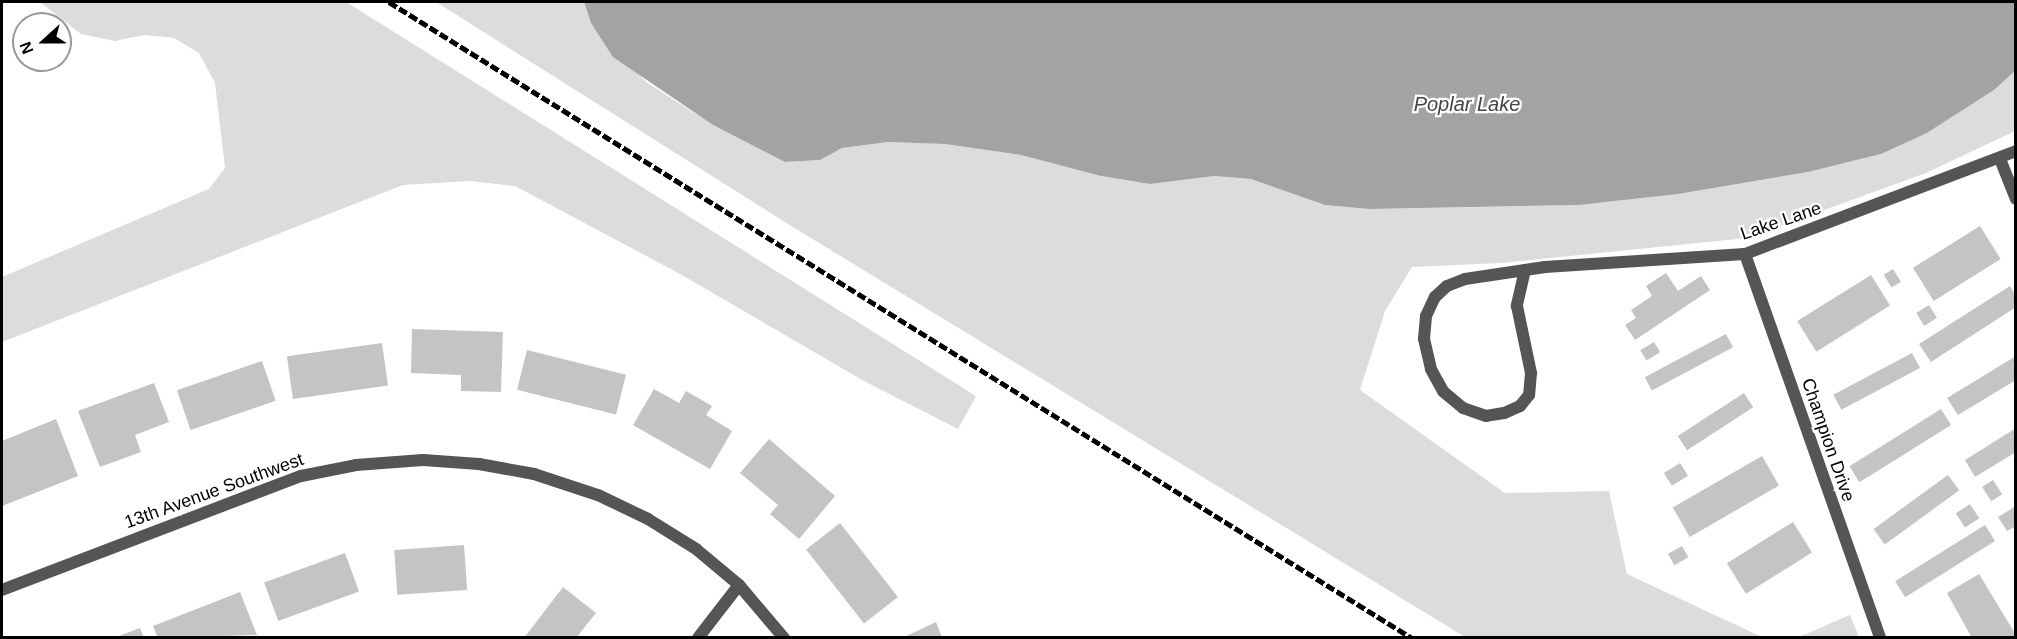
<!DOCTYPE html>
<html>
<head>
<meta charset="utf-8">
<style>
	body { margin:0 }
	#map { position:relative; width:2017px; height:639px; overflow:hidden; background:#fff; font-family:Helvetica,sans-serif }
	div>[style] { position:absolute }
	.green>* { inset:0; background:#dcdcdc }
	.water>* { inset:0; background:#a3a3a3 }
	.building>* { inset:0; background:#c4c4c4; transform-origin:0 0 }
	.lane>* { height:12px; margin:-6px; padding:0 6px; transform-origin:6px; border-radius:6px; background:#555 }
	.street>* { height:12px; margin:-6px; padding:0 6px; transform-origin:6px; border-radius:6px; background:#555 }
	.rail>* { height:4.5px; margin-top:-2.25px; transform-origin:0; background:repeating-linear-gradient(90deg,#000 0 9px,transparent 0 12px) }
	span { translate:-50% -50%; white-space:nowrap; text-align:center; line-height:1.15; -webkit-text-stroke:4.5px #fff; paint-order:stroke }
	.street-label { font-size:18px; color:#000 }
	.water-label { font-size:20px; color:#444; font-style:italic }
	.frame { position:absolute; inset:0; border:3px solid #000; pointer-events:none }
	.north { position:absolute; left:12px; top:12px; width:60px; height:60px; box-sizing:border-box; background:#fff; border:2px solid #999; border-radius:50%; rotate:249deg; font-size:16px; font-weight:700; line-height:24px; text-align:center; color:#000 }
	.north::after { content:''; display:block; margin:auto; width:21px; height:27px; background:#000; clip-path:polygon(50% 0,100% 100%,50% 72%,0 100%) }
</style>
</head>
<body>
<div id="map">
	<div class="green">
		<i style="clip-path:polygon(40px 2px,346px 2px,976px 396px,958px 429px,864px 381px,680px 274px,515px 186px,470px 181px,403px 185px,2px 342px,2px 277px,209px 189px,225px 168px,215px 83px,199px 53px,174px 38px,144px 35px,115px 41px,81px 34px)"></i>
		<i style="clip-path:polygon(436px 2px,584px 2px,591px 23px,646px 82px,713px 125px,785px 162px,820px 160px,842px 148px,888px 142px,945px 144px,1021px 155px,1101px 176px,1150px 184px,1214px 176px,1251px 179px,1325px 205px,1369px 209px,1487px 207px,1579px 205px,1678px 194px,1808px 172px,1881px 154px,1927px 133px,1994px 90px,2015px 71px,2015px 131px,1926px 173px,1747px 238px,1501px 263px,1412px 267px,1385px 311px,1360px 390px,1505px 493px,1609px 491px,1627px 574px,1762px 637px,1465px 637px,788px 224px)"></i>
		<i style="clip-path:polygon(1850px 615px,1859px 637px,1799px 637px,1845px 617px)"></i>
	</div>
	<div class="water">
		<i style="clip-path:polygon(584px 2px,2015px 2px,2015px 71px,1994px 90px,1927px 133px,1881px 154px,1808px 172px,1678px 194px,1579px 205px,1369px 209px,1325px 205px,1251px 179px,1214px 176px,1150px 184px,1101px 176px,1021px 155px,945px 144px,888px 142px,842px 148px,820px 160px,785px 162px,713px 125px,613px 57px,591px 23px)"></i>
	</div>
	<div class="building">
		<i style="left:1980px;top:226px;width:39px;height:79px;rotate:58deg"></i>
		<i style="left:1893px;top:269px;width:15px;height:11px;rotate:58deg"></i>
		<i style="clip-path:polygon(1666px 273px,1678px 291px,1701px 276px,1710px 290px,1635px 340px,1625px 325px,1636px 318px,1631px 310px,1652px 296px,1646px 286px)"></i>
		<i style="left:1871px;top:275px;width:36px;height:87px;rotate:58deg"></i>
		<i style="clip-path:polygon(2010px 286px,2016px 296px,2016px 307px,1931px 362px,1919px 344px)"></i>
		<i style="left:1929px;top:305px;width:15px;height:15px;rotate:58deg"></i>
		<i style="clip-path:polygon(412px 329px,503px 332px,501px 392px,461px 391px,461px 375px,411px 373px)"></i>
		<i style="left:1726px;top:334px;width:15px;height:92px;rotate:62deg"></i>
		<i style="left:1654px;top:342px;width:12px;height:16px;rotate:59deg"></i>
		<i style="left:382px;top:343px;width:43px;height:96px;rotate:82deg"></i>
		<i style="left:527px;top:350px;width:102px;height:41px;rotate:14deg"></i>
		<i style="left:1912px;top:353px;width:17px;height:89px;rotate:62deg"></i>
		<i style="clip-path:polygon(2016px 356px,2016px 380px,1958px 415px,1947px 398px)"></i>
		<i style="left:262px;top:361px;width:42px;height:90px;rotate:71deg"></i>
		<i style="clip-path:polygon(154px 383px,169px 422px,135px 435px,141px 452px,100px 467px,78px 411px)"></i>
		<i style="clip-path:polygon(654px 389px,679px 403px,686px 391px,712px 406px,706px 415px,732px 431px,710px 469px,633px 425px)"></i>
		<i style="left:1744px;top:393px;width:17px;height:79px;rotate:57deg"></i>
		<i style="left:1941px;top:409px;width:19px;height:108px;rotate:58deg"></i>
		<i style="clip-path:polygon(56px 419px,78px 476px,2px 506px,2px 441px)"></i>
		<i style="clip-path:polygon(2016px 428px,2016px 452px,1975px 477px,1965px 460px)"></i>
		<i style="clip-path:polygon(769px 439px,835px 496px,799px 539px,770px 514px,778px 505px,740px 473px)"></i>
		<i style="left:1762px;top:456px;width:34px;height:103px;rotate:60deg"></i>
		<i style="left:1680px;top:463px;width:15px;height:19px;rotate:58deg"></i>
		<i style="left:1948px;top:475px;width:19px;height:92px;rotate:54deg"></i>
		<i style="left:1993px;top:480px;width:17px;height:13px;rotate:57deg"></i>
		<i style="left:1970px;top:504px;width:17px;height:17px;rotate:57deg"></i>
		<i style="clip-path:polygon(2016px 506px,2016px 526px,2007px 531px,1998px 517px)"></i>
		<i style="left:1793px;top:522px;width:36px;height:78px;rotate:58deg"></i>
		<i style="left:840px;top:523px;width:94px;height:43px;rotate:52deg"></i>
		<i style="left:1985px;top:525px;width:19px;height:106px;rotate:58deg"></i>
		<i style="left:464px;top:545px;width:45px;height:70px;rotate:86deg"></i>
		<i style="left:1682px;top:546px;width:13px;height:16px;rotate:61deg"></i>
		<i style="left:345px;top:553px;width:41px;height:86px;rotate:70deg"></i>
		<i style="clip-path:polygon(1979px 574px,2016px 635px,2016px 638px,1972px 638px,1947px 593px)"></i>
		<i style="clip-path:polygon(563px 587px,596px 613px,576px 638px,524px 638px)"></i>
		<i style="clip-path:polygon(240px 592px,257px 635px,158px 638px,153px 626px)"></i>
		<i style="clip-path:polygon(936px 622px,942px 638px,902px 638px)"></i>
		<i style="clip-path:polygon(140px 628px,144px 638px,116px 638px,116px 637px)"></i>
	</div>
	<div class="lane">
		<i style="left:1525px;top:270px;width:37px;rotate:103deg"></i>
		<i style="left:1517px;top:306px;width:68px;rotate:78.2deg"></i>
		<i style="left:1531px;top:373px;width:22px;rotate:95deg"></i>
		<i style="left:1529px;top:395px;width:14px;rotate:129deg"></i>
		<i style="left:1520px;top:406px;width:17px;rotate:156deg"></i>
		<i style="left:1504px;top:413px;width:18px;rotate:171deg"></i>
		<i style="left:1486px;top:416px;width:24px;rotate:-161deg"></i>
		<i style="left:1463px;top:408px;width:26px;rotate:-140deg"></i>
		<i style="left:1443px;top:391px;width:25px;rotate:-119deg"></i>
		<i style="left:1431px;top:369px;width:31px;rotate:-103deg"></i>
		<i style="left:1424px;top:339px;width:23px;rotate:-85deg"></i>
		<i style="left:1426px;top:316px;width:21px;rotate:-65deg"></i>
		<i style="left:1435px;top:297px;width:16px;rotate:-43deg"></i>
		<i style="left:1447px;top:286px;width:19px;rotate:-21deg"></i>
		<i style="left:1465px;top:279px;width:81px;rotate:-8.5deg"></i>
	</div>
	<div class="street">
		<i style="left:2000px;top:159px;width:43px;rotate:68.2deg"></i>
		<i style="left:1745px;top:254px;width:407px;rotate:70.6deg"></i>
		<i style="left:1545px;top:267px;width:200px;rotate:-3.7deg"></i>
		<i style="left:1745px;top:254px;width:290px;rotate:-20.8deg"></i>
		<i style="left:2px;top:590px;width:320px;rotate:-20.9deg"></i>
		<i style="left:301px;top:476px;width:56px;rotate:-11.3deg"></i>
		<i style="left:356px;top:465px;width:67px;rotate:-4.3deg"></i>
		<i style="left:423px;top:460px;width:56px;rotate:4.1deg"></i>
		<i style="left:479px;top:464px;width:56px;rotate:10.3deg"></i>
		<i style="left:534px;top:474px;width:67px;rotate:18.2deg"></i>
		<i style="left:598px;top:495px;width:55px;rotate:25.6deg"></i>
		<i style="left:648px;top:519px;width:57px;rotate:32deg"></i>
		<i style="left:696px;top:549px;width:56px;rotate:39.9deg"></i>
		<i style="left:739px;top:585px;width:70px;rotate:49.7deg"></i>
		<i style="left:698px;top:638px;width:67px;rotate:-52.3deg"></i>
	</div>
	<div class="rail">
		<i style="left:389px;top:2px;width:1205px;rotate:31.87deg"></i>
	</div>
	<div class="street-label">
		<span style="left:1781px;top:221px;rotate:-19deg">Lake Lane</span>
		<span style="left:1828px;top:440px;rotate:71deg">Champion Drive</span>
		<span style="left:214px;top:491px;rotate:-20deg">13th Avenue Southwest</span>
	</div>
	<div class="water-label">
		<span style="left:1467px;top:104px">Poplar Lake</span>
	</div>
	<div class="frame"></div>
	<div class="north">N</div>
</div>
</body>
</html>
